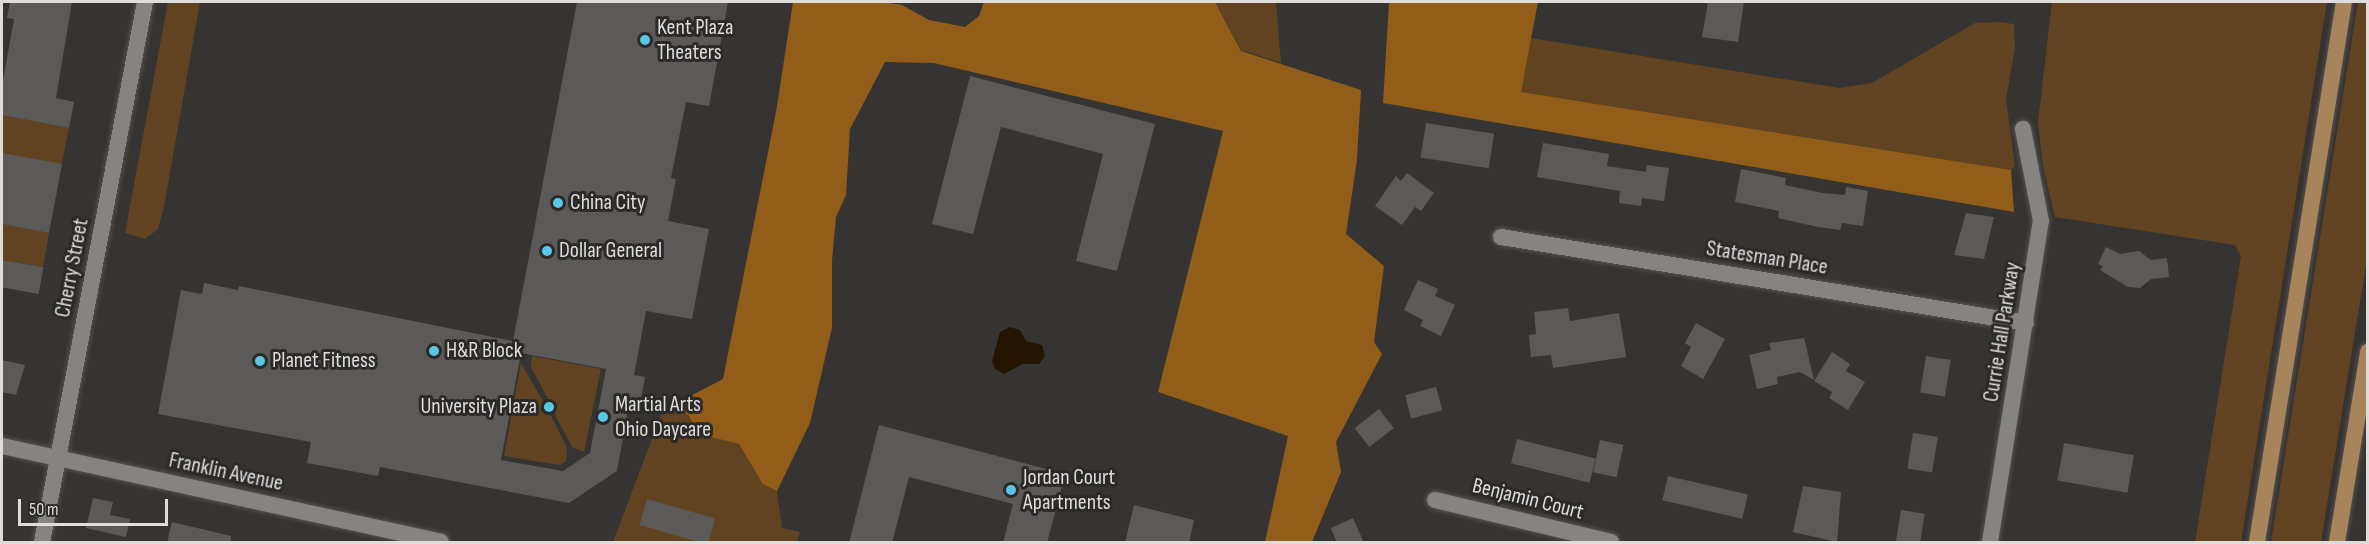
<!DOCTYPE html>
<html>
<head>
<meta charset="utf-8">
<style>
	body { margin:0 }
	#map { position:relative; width:2369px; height:544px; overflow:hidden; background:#363432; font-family:"Sofia Sans Condensed",sans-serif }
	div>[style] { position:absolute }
	.green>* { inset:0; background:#614321; transform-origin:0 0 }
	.forest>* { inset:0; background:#915d19 }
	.water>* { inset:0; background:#241402 }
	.building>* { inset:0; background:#5c5a58; transform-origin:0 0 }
	.roads { filter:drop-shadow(0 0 2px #545250) drop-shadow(0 0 2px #545250) }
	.minor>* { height:16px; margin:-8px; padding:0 8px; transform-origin:8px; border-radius:8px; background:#868482 }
	.tertiary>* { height:16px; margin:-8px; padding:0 8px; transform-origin:8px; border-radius:8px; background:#868482 }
	.primary>* { height:16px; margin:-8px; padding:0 8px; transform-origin:8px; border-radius:8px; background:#a8845b }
	.dots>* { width:16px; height:16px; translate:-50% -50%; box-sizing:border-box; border:3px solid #2c2a28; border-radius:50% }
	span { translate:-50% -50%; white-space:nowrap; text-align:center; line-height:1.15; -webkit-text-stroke:6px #2c2a28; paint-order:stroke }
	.poi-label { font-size:22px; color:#dedddc }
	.left { translate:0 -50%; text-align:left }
	.right { translate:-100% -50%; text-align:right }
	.street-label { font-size:22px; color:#dedddc }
	.frame { position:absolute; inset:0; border:3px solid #dedddc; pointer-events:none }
	.scale { position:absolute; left:18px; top:499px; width:150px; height:27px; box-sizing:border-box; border:3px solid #dedddc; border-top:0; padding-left:8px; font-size:18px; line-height:21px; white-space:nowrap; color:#dedddc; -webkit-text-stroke:4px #2c2a28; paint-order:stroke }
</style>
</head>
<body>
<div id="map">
	<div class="green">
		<i style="clip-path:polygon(168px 2px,200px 2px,164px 207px,158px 229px,145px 239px,125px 233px)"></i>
		<i style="clip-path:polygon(1215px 2px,1276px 2px,1281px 63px,1241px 50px)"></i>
		<i style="clip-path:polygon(2052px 2px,2327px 2px,2241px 542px,2195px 542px,2241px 256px,2235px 245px,2055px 217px,2043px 167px,2038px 122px)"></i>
		<i style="clip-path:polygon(2358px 2px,2368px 2px,2368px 254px,2355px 332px,2321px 542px,2271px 542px)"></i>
		<i style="clip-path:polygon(1997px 22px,2014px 24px,2015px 47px,2006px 100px,2015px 166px,2011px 170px,1520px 92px,1531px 38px,1839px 88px,1872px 83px,1975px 23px)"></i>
		<i style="left:2px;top:115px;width:68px;height:38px;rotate:11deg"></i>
		<i style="clip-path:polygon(2px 224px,49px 233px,43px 267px,2px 260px)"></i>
		<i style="clip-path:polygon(532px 356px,601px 369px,584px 452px,572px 447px,555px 415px,557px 403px,548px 399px,531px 367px)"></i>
		<i style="clip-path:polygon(521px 363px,543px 401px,541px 411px,551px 416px,567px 448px,566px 461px,560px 465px,504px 456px)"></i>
		<i style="clip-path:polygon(675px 404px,690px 416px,699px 434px,739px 444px,763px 483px,777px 491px,782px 528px,800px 532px,797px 542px,613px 542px,663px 410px)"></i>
	</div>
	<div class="forest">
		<i style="clip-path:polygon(793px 2px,883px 2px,902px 5px,929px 20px,965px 27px,979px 16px,984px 2px,1215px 2px,1241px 51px,1361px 90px,1357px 160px,1346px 234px,1384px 266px,1374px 342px,1382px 354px,1336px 442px,1341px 472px,1312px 542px,1265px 542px,1288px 436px,1158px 392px,1223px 131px,934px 63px,885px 62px,850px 129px,846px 195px,836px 217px,832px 260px,832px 328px,810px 423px,777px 491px,763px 484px,739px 444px,698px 434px,689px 416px,675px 404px,723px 379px,776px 112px)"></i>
		<i style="clip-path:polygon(1389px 2px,1538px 2px,1521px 92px,2011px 170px,2014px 212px,1383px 103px)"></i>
	</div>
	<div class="water">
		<i style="clip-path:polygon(1010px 327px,1020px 330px,1026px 341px,1042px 345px,1045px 356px,1039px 364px,1022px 364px,1004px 374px,995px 369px,992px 361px,1000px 332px)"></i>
	</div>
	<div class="building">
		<i style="clip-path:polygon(10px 2px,72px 2px,56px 98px,74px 102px,69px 128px,2px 115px,2px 86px,14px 19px,7px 18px)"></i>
		<i style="clip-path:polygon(evenodd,577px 2px,728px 2px,709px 106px,686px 102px,671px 178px,676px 179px,668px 221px,709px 229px,692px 319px,646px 311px,634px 375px,645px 377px,640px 405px,629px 404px,617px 471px,569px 503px,380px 467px,378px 476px,307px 463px,311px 442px,158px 414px,181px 290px,202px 294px,204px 283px,238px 290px,239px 286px,513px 341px,577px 2px,521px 353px,606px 369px,590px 453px,563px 471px,501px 460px,521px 353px)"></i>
		<i style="clip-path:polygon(1708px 2px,1744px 2px,1738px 42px,1702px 37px)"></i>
		<i style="clip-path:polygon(970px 76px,1155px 124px,1117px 271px,1076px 261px,1103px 154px,1001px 127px,973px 234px,932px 224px)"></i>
		<i style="left:1426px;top:123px;width:69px;height:35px;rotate:9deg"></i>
		<i style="clip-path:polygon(1543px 143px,1609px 154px,1607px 166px,1646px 172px,1647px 165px,1669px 168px,1664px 201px,1642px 198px,1641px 206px,1619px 203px,1620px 191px,1537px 177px)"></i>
		<i style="clip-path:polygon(2px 153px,62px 164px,49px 233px,2px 224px)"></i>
		<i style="clip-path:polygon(1741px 169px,1786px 178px,1785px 185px,1823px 193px,1845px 195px,1846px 187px,1868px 191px,1863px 226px,1842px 223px,1840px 230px,1818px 227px,1778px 218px,1779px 211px,1735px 202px)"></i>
		<i style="clip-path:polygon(1407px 173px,1434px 193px,1421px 211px,1415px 207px,1402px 225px,1375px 206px,1396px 176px,1401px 181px)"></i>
		<i style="clip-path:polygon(1966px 213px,1994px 217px,1984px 259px,1954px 255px)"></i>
		<i style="clip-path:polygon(2106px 247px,2120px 254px,2139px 251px,2151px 260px,2167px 258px,2169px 277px,2151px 279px,2140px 288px,2128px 287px,2100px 270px,2103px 266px,2098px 264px)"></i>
		<i style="left:2px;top:260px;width:42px;height:27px;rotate:10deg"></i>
		<i style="clip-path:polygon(1418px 280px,1438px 289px,1435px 296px,1455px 305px,1441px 336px,1420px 326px,1423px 320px,1404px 310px)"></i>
		<i style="clip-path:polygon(1568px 308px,1570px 321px,1619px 313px,1626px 357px,1553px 368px,1551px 355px,1531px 357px,1529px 335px,1536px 334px,1534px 312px)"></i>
		<i style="clip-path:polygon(1696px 323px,1725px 339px,1703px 379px,1681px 366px,1691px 347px,1685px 343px)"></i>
		<i style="clip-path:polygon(1804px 338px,1814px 380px,1800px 372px,1777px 377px,1778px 384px,1757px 389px,1749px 355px,1771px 350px,1769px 343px)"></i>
		<i style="clip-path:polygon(1832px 352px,1850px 364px,1846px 371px,1865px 382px,1848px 410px,1829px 398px,1832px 392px,1814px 381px)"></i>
		<i style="left:1926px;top:356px;width:25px;height:37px;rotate:9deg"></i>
		<i style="clip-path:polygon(2px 360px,25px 365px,16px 395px,2px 392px)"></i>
		<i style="left:1436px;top:387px;width:24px;height:32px;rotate:75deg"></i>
		<i style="left:1379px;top:409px;width:24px;height:31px;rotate:52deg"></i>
		<i style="clip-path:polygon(879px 425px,1065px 474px,1047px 543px,1003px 543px,1013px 504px,909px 477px,892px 543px,849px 543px)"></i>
		<i style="left:1913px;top:433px;width:25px;height:36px;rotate:9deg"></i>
		<i style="left:1517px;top:439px;width:81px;height:25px;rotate:14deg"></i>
		<i style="left:1600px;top:440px;width:24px;height:33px;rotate:12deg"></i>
		<i style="left:2064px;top:443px;width:71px;height:38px;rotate:10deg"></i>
		<i style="left:1668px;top:476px;width:82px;height:25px;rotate:13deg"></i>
		<i style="clip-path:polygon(1803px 486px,1841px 492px,1837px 542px,1793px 532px)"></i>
		<i style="clip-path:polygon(93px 498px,113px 502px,110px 515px,130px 519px,126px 537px,86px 528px)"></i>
		<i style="left:647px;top:499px;width:71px;height:27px;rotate:16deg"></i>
		<i style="clip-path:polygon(1134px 505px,1194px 520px,1189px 543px,1125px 543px)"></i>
		<i style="left:1901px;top:510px;width:24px;height:33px;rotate:9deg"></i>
		<i style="clip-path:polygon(1353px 518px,1364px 543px,1337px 543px,1331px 528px)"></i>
		<i style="clip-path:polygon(172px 522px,231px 536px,231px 543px,167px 543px)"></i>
	</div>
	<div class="roads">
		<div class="minor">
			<i style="left:1501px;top:237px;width:532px;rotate:9.3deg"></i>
			<i style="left:1435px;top:500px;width:181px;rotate:13.4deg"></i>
			<i style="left:1990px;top:542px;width:325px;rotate:-81deg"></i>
			<i style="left:2041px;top:221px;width:94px;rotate:-101.1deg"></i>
		</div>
		<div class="tertiary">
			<i style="left:2px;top:446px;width:449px;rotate:12.3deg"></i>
			<i style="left:42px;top:542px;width:550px;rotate:-79.2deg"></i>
		</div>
		<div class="primary">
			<i style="left:2257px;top:542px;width:547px;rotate:-80.85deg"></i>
			<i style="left:2337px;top:542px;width:193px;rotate:-80.7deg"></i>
		</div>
	</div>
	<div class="dots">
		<i style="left:645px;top:40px;background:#5ac8e5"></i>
		<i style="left:558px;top:203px;background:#5ac8e5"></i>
		<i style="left:547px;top:251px;background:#5ac8e5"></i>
		<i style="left:434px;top:351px;background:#5ac8e5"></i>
		<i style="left:260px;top:361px;background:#5ac8e5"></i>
		<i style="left:549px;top:407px;background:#5ac8e5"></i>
		<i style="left:603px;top:417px;background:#5ac8e5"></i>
		<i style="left:1011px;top:490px;background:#5ac8e5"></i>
	</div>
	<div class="poi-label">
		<span class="left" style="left:657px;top:40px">Kent Plaza<br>Theaters</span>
		<span class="left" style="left:570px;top:203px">China City</span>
		<span class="left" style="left:559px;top:251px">Dollar General</span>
		<span class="left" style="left:446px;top:351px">H&amp;R Block</span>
		<span class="left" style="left:272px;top:361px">Planet Fitness</span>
		<span class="left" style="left:615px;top:417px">Martial Arts<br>Ohio Daycare</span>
		<span class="right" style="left:537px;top:407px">University Plaza</span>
		<span class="left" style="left:1023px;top:490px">Jordan Court<br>Apartments</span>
	</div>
	<div class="street-label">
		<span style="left:1767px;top:258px;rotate:9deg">Statesman Place</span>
		<span style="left:72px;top:268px;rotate:-79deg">Cherry Street</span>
		<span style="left:2002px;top:332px;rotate:-81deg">Currie Hall Parkway</span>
		<span style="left:226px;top:472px;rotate:12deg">Franklin Avenue</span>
		<span style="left:1528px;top:499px;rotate:14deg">Benjamin Court</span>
	</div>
	<div class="frame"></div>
	<div class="scale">50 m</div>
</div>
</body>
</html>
